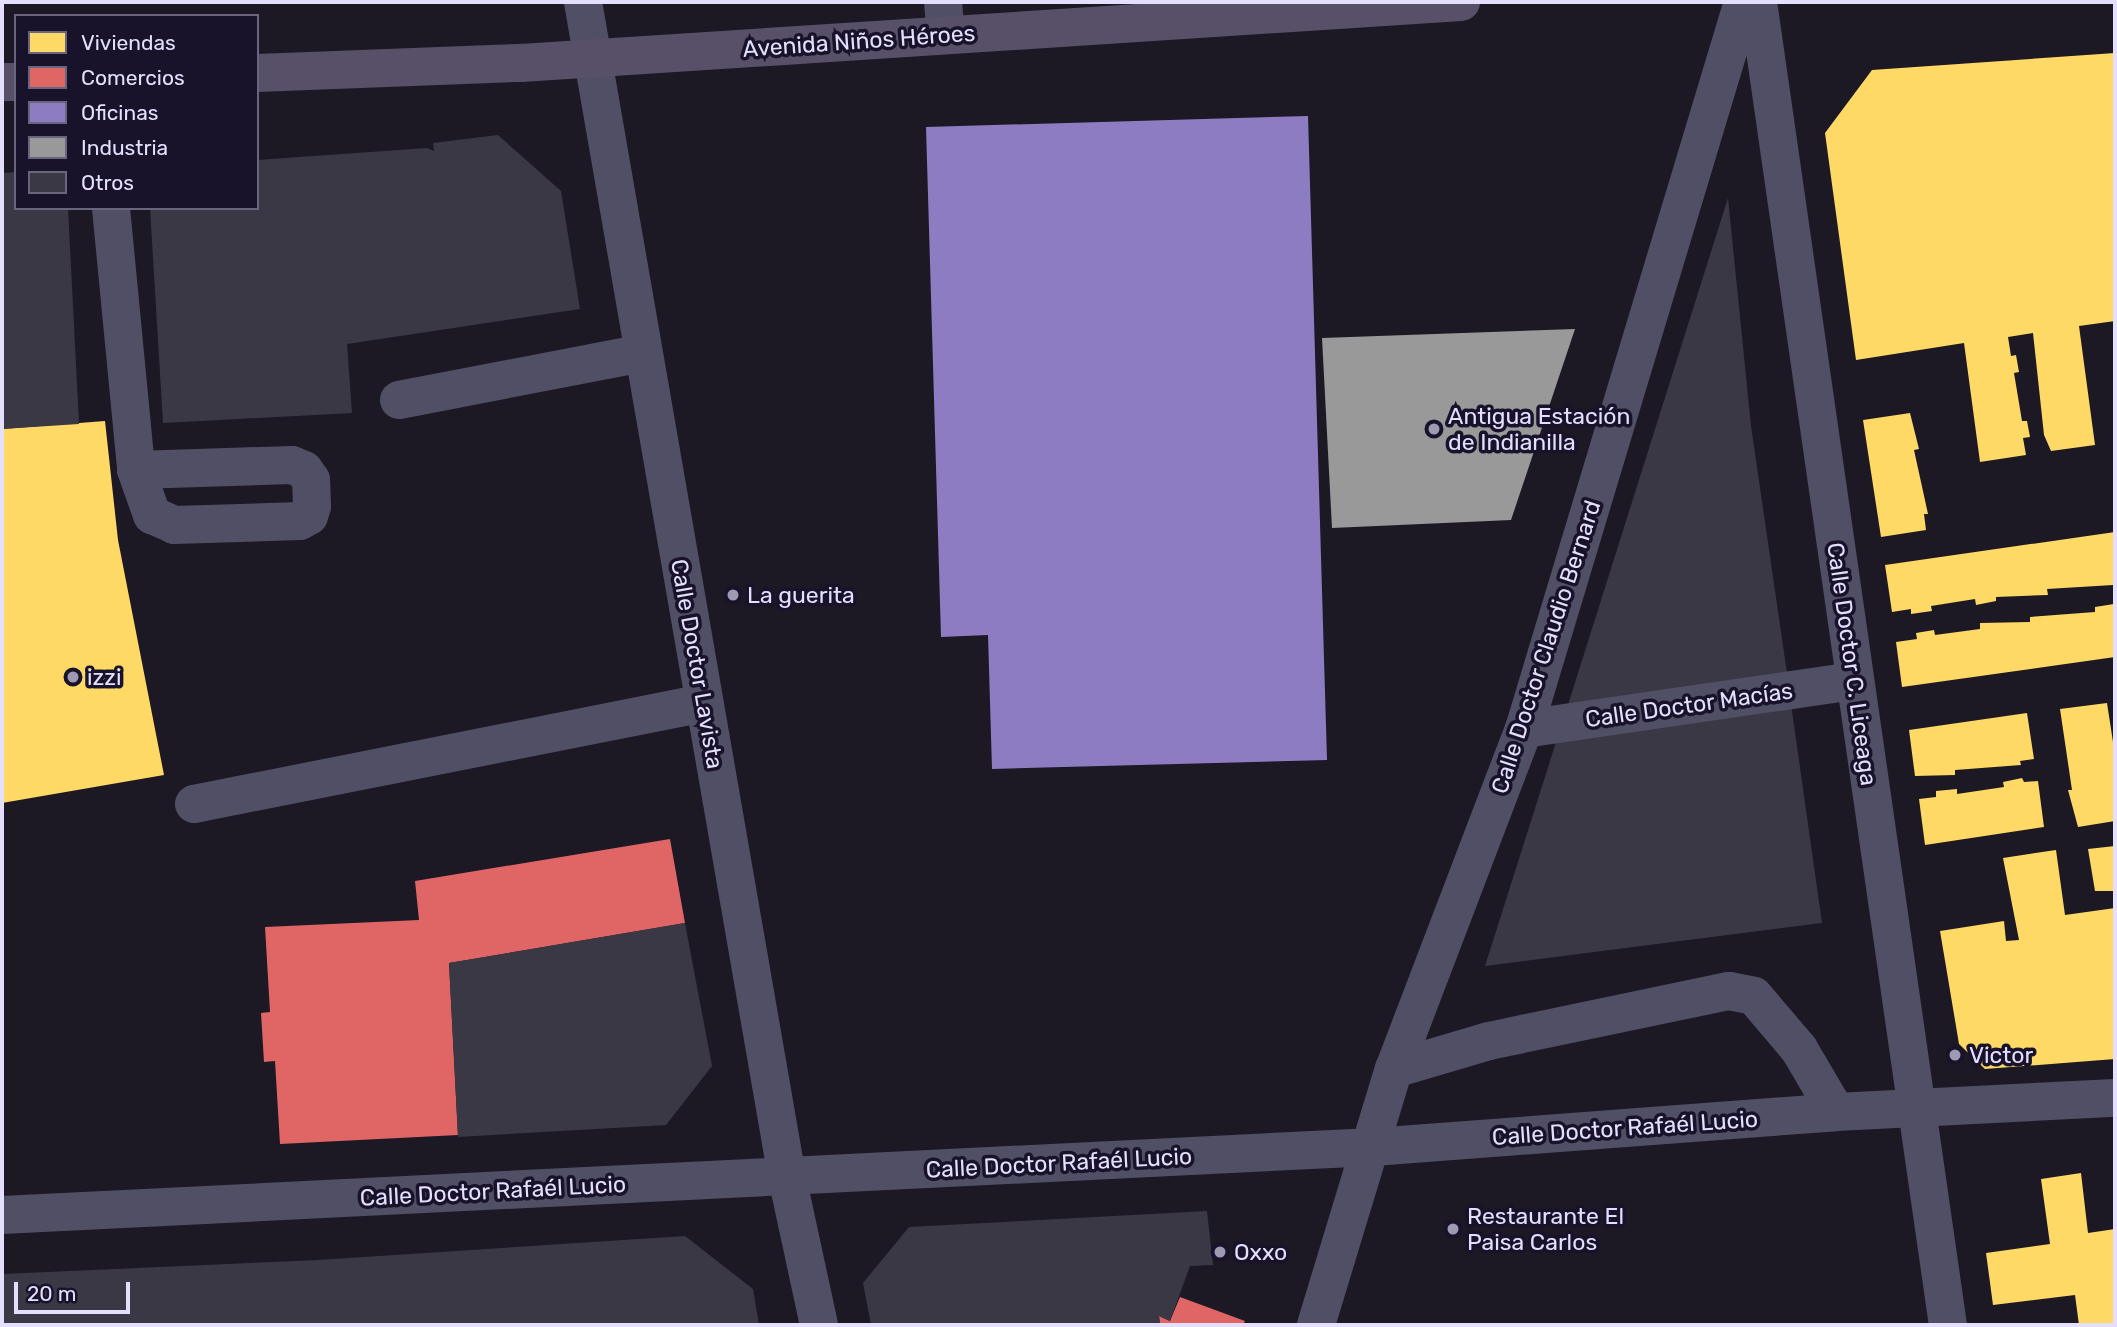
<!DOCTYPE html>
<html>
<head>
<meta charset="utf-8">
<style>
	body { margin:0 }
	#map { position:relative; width:2117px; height:1327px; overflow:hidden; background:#1c1925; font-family:Rubik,sans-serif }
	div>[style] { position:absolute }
	.homes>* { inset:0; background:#ffd966 }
	.shops>* { inset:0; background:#e06666 }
	.offices>* { inset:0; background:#8e7cc3 }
	.industry>* { inset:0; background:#999 }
	.building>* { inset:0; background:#3b3846 }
	.minor>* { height:38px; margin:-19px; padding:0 19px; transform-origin:19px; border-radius:19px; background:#514f65 }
	.major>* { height:38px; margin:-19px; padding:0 19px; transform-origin:19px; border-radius:19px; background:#585068 }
	.dots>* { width:19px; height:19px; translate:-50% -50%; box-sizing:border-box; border:4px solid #18132b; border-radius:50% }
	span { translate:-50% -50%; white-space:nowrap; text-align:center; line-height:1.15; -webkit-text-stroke:7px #18132b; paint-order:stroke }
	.street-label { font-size:23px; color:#e3dffd }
	.poi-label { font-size:23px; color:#e3dffd }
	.left { translate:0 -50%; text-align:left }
	.frame { position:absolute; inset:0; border:4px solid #e3dffd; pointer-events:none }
	.legend { position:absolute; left:14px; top:14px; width:245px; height:196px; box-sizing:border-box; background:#18132b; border:2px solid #69657f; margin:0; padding:9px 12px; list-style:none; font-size:21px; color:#e3dffd }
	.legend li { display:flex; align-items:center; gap:14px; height:35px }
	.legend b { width:35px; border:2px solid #69657f }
	.scale { position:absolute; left:14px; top:1282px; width:116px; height:32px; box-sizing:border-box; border:4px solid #e3dffd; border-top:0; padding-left:9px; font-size:21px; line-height:24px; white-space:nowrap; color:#e3dffd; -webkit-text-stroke:5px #18132b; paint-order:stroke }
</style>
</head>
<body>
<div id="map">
	<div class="homes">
		<i style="clip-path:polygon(2115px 53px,2115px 321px,2079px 326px,2095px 445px,2051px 451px,2044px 435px,2033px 333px,2008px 337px,2011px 356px,2016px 355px,2019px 372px,2014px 373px,2022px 421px,2027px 421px,2030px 437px,2023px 438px,2026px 455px,1980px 462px,1964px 343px,1856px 360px,1825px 133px,1872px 70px)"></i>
		<i style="clip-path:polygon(1910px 413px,1919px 449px,1914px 450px,1928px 514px,1924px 514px,1926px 530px,1881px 537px,1863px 420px)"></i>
		<i style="clip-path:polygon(105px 421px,118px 540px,164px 775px,2px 803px,2px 429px)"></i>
		<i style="clip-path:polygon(2115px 532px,2113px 585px,2047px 589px,2048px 595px,1996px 597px,1996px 601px,1976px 605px,1975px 599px,1931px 606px,1932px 611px,1911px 614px,1911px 609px,1892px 612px,1885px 565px)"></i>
		<i style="clip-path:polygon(2114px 604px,2115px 657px,1902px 687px,1896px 642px,1917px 639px,1916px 633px,1934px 630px,1935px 635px,1980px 629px,1980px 623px,2030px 622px,2030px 617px,2095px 612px,2095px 607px)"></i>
		<i style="clip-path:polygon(2107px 703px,2115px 755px,2115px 821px,2078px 827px,2068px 790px,2072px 790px,2060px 709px)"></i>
		<i style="clip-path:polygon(2027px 713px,2034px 759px,2020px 761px,2021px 765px,1955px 770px,1955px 775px,1915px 776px,1909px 730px)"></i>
		<i style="clip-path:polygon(2022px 778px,2024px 782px,2038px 781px,2044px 827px,1925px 845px,1919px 799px,1936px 797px,1936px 791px,1957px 789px,1957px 794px,2004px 787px,2003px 782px)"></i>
		<i style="clip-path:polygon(2115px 846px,2115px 891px,2095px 891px,2088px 849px)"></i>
		<i style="clip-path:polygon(2056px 850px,2065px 915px,2115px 908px,2115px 1059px,1985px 1069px,1959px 1044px,1940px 931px,2004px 921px,2006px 941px,2019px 940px,2003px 858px)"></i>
		<i style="clip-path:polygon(2081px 1173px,2088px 1233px,2115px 1229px,2115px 1325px,2079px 1325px,2075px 1295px,1993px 1305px,1986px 1253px,2050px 1244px,2041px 1179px)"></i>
	</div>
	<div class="shops">
		<i style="clip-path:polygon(670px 839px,685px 923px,449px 963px,458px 1135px,280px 1144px,275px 1061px,264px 1062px,261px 1013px,270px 1012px,265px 927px,419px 920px,415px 881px)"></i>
		<i style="clip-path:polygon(1180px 1297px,1245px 1321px,1243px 1325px,1160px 1325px,1159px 1316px,1170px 1321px)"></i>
	</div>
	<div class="offices">
		<i style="clip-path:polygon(1308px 116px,1327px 760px,992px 769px,988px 635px,941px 637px,926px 127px)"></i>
	</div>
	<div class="industry">
		<i style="clip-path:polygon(1575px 329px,1511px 520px,1332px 528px,1322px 338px)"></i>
	</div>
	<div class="building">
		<i style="clip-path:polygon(498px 135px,561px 191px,580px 309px,347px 344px,352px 413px,163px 423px,150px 208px,257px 208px,257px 160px,427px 148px,434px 151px,433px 143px)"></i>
		<i style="clip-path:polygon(16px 172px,16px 208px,68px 208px,79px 424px,2px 429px,2px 173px)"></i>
		<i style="clip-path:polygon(1728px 198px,1751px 426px,1788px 680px,1567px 708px)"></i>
		<i style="clip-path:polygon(1791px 704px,1822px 923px,1485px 966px,1557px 739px)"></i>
		<i style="clip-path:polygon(685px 923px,712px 1066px,666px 1125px,458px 1137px,449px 963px)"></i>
		<i style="clip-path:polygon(1207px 1211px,1213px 1265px,1190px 1266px,1170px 1321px,1159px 1316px,1160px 1325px,871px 1325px,863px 1283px,909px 1227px)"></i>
		<i style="clip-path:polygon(685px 1236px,753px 1289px,759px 1325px,2px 1325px,2px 1274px,318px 1260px)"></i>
	</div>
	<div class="minor">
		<i style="left:583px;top:2px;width:1193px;rotate:80.15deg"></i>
		<i style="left:787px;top:1177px;width:151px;rotate:77.8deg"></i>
		<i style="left:943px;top:2px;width:33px;rotate:85deg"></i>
		<i style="left:1758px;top:2px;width:1337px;rotate:81.83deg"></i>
		<i style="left:111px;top:208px;width:263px;rotate:84.5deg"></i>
		<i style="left:136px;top:470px;width:48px;rotate:70.4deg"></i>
		<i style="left:152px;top:515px;width:24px;rotate:24deg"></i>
		<i style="left:174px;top:525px;width:126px;rotate:-1.8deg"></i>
		<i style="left:300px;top:521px;width:10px;rotate:-29deg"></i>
		<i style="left:309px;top:516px;width:10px;rotate:-73deg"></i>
		<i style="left:312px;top:506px;width:26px;rotate:-92deg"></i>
		<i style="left:311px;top:480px;width:12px;rotate:-125deg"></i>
		<i style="left:304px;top:470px;width:13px;rotate:-157deg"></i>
		<i style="left:292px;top:465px;width:156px;rotate:178.2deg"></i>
		<i style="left:399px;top:400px;width:248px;rotate:-10.9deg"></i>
		<i style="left:1524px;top:729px;width:333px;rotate:-8.3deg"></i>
		<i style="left:194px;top:804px;width:520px;rotate:-11.2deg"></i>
		<i style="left:1394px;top:1069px;width:99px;rotate:-16.4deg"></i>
		<i style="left:1489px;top:1041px;width:245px;rotate:-11.8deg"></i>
		<i style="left:1729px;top:991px;width:25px;rotate:11deg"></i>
		<i style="left:1754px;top:996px;width:70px;rotate:49.7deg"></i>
		<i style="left:1799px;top:1049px;width:73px;rotate:59.6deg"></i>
		<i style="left:2px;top:1215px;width:1373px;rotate:-2.84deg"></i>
		<i style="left:1373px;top:1147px;width:464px;rotate:-4.3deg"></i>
		<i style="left:1836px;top:1112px;width:279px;rotate:-2.9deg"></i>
		<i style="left:1316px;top:1325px;width:268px;rotate:-73.1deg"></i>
		<i style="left:1394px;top:1069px;width:364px;rotate:-69.1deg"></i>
		<i style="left:1524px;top:729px;width:759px;rotate:-73.24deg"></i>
	</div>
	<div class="major">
		<i style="left:257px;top:73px;width:264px;rotate:-2.2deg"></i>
		<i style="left:521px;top:63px;width:942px;rotate:-3.71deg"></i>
		<i style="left:2px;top:82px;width:14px"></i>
	</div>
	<div class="dots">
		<i style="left:1434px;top:429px;background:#9d9ab1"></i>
		<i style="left:733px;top:595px;background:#9d9ab1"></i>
		<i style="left:73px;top:677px;background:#9d9ab1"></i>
		<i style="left:1955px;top:1055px;background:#9d9ab1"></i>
		<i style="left:1453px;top:1229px;background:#9d9ab1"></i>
		<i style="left:1220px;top:1252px;background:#9d9ab1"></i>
	</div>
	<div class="street-label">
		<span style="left:859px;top:41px;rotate:-4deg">Avenida Niños Héroes</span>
		<span style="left:1546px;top:647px;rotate:-72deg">Calle Doctor Claudio Bernard</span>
		<span style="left:697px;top:664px;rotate:80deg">Calle Doctor Lavista</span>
		<span style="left:1852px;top:664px;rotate:82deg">Calle Doctor C. Liceaga</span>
		<span style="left:1689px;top:705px;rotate:-8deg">Calle Doctor Macías</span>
		<span style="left:1625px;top:1128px;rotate:-4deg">Calle Doctor Rafaél Lucio</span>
		<span style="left:1059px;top:1163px;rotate:-3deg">Calle Doctor Rafaél Lucio</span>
		<span style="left:493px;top:1191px;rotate:-3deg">Calle Doctor Rafaél Lucio</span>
	</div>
	<div class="poi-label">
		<span class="left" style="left:1448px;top:429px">Antigua Estación<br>de Indianilla</span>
		<span class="left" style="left:747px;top:595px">La guerita</span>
		<span class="left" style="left:87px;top:677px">izzi</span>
		<span class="left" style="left:1969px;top:1055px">Victor</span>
		<span class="left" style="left:1467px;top:1229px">Restaurante El<br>Paisa Carlos</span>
		<span class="left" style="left:1234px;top:1252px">Oxxo</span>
	</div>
	<div class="frame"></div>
	<ul class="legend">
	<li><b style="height:19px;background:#ffd966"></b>Viviendas</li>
	<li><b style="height:19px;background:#e06666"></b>Comercios</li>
	<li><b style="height:19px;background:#8e7cc3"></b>Oficinas</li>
	<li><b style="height:19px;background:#999"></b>Industria</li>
	<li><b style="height:19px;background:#3b3846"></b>Otros</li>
	</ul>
	<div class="scale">20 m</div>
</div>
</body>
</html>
